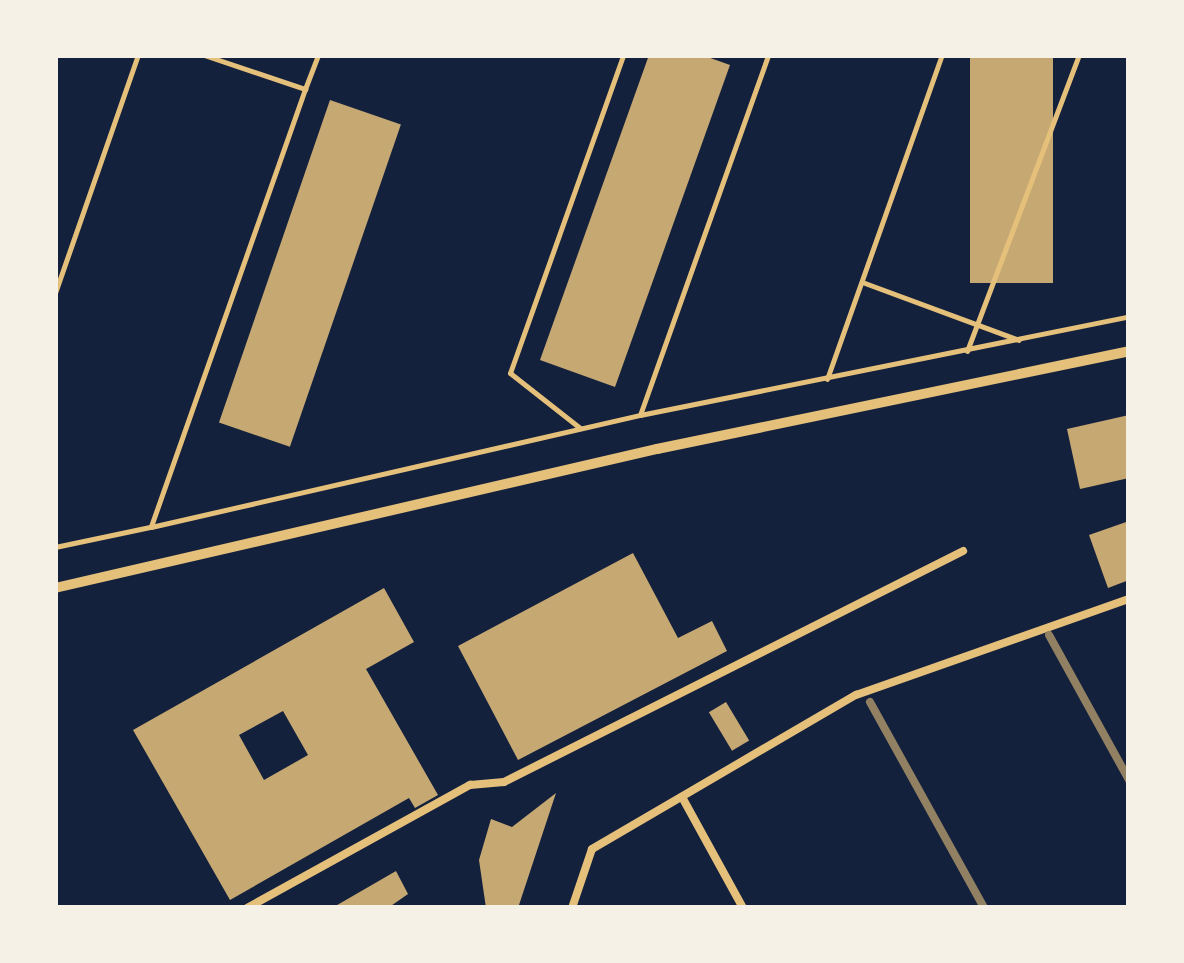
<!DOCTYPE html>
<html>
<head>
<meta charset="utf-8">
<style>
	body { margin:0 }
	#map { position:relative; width:1184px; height:963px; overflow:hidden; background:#14213d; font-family:Lato,sans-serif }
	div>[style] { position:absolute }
	.building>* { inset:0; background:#c6a872; transform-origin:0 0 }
	.path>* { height:5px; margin:-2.5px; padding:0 2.5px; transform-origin:2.5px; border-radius:2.5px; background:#e5c07b }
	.service>* { height:8px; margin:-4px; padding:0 4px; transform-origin:4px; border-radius:4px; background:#e5c07b }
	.minor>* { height:10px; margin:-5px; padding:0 5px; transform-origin:5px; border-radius:5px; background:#e5c07b }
	.rail>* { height:8px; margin:-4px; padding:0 4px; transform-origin:4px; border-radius:4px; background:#918062 }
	span { translate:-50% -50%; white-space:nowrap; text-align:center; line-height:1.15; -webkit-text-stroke:8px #f6f1e7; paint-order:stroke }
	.frame { position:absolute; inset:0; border:58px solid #f6f1e7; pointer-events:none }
</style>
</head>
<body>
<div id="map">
	<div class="building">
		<i style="clip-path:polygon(649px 55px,702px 55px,730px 65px,615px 387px,540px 360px)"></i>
		<i style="left:970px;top:55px;width:83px;height:228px"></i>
		<i style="left:330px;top:100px;width:75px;height:341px;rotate:19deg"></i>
		<i style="clip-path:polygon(1129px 415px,1129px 478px,1080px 489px,1067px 429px)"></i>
		<i style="clip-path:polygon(1129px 521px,1129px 580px,1108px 588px,1089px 535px)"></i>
		<i style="clip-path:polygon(633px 553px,678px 638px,712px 621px,727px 651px,518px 760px,458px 646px)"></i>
		<i style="clip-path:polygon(evenodd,384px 588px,414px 642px,366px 669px,438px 795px,415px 808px,409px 798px,230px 900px,133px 730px,384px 588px,283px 711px,308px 755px,264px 780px,239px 735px,283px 711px)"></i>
		<i style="left:726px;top:702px;width:45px;height:20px;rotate:59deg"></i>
		<i style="clip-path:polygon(556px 793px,518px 908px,486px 908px,479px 860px,491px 819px,512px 827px)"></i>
		<i style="clip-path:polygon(396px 871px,408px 894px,388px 908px,332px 908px)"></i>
	</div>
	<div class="path">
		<i style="left:204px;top:55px;width:107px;rotate:18.6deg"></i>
		<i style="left:305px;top:89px;width:464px;rotate:109.4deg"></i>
		<i style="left:151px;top:527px;width:502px;rotate:-12.9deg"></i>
		<i style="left:640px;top:415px;width:499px;rotate:-11.4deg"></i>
		<i style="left:305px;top:89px;width:36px;rotate:-69deg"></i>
		<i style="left:862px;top:282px;width:167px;rotate:20.3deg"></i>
		<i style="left:55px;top:293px;width:252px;rotate:-70.8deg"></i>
		<i style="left:967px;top:351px;width:316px;rotate:-69.3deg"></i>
		<i style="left:827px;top:379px;width:344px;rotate:-70.5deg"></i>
		<i style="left:640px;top:415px;width:382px;rotate:-70.4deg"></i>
		<i style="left:580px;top:428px;width:89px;rotate:-141.8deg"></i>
		<i style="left:510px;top:373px;width:337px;rotate:-70.4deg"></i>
		<i style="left:55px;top:547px;width:97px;rotate:-11.9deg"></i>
	</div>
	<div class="service">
		<i style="left:682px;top:797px;width:127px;rotate:61.2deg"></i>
		<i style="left:247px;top:908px;width:255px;rotate:-28.9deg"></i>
		<i style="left:470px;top:785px;width:34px;rotate:-5deg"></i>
		<i style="left:504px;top:782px;width:514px;rotate:-26.71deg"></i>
		<i style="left:572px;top:908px;width:62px;rotate:-71.3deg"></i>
		<i style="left:592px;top:849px;width:306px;rotate:-30.3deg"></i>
		<i style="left:856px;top:695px;width:289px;rotate:-19.4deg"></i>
	</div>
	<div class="minor">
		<i style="left:55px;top:588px;width:618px;rotate:-13deg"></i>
		<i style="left:657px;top:449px;width:482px;rotate:-11.7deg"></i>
	</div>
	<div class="rail">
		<i style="left:1049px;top:635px;width:166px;rotate:61.1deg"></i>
		<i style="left:870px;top:702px;width:235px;rotate:61deg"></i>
	</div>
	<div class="frame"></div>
</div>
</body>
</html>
